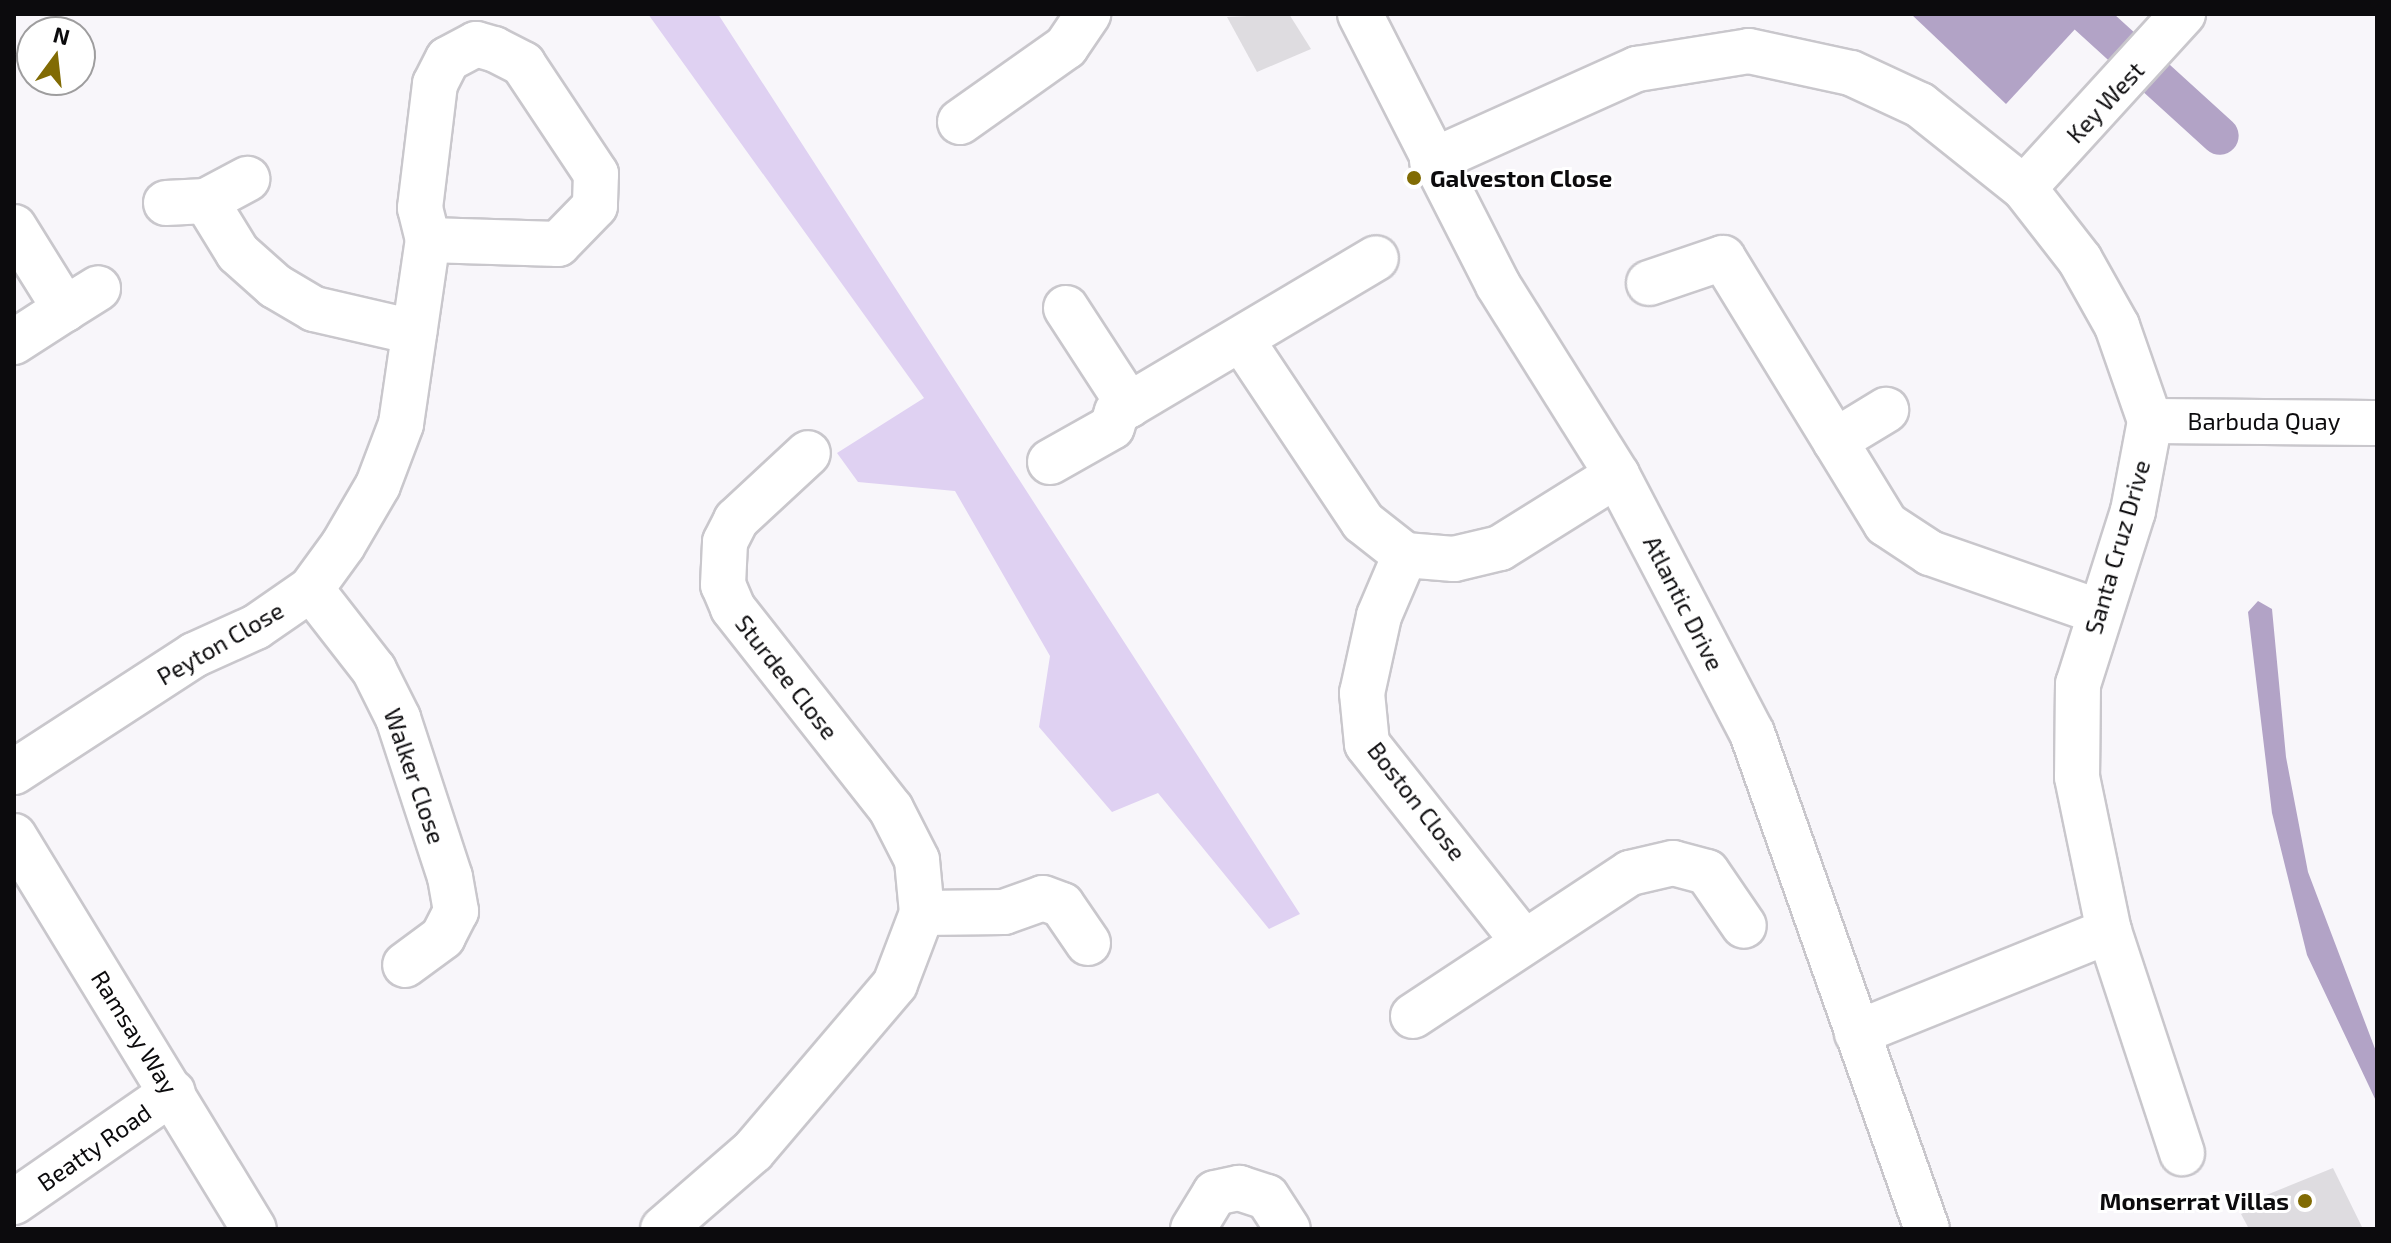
<!DOCTYPE html>
<html>
<head>
<meta charset="utf-8">
<style>
	body { margin:0 }
	#map { position:relative; width:2391px; height:1243px; overflow:hidden; background:#f8f6fa; font-family:"Exo 2",sans-serif }
	div>[style] { position:absolute }
	.green>* { inset:0; background:#dfd1f2 }
	.water>* { inset:0; background:#b2a3c6 }
	.canal>* { height:38px; margin:-19px; padding:0 19px; transform-origin:19px; border-radius:19px; background:#b2a3c6 }
	.building>* { inset:0; background:#dedce0 }
	.roads { filter:drop-shadow(2px 0 #c9c7cc) drop-shadow(-2px 0 #c9c7cc) drop-shadow(0 2px #c9c7cc) drop-shadow(0 -2px #c9c7cc) }
	.minor>* { height:44px; margin:-22px; padding:0 22px; transform-origin:22px; border-radius:22px; background:#fff }
	.dots>* { width:22px; height:22px; translate:-50% -50%; box-sizing:border-box; border:4px solid #fff; border-radius:50% }
	span { translate:-50% -50%; white-space:nowrap; text-align:center; line-height:1.15; -webkit-text-stroke:6px #fff; paint-order:stroke }
	.street-label { font-size:24px; color:#0c0b0d }
	.poi-label { font-size:24px; color:#0c0b0d; font-weight:700 }
	.left { translate:0 -50%; text-align:left }
	.right { translate:-100% -50%; text-align:right }
	.frame { position:absolute; inset:0; border:16px solid #0c0b0d; pointer-events:none }
	.north { position:absolute; left:16px; top:16px; width:80px; height:80px; box-sizing:border-box; background:#fff; border:2px solid #9e9d9e; border-radius:50%; rotate:15deg; font-size:22px; font-weight:700; line-height:32px; text-align:center; color:#0c0b0d }
	.north::after { content:''; display:block; margin:auto; width:28px; height:36px; background:#816b04; clip-path:polygon(50% 0,100% 100%,50% 72%,0 100%) }
</style>
</head>
<body>
<div id="map">
	<div class="green">
		<div style="clip-path:polygon(648px 14px,718px 14px,1300px 914px,1269px 929px,1158px 793px,1112px 812px,1039px 727px,1050px 656px,955px 491px,858px 482px,837px 453px,924px 398px)"></div>
	</div>
	<div class="water">
		<div style="clip-path:polygon(1911px 14px,2089px 14px,2006px 104px)"></div>
		<div style="clip-path:polygon(2258px 601px,2272px 609px,2286px 757px,2308px 872px,2377px 1054px,2377px 1103px,2307px 955px,2272px 813px,2248px 612px)"></div>
	</div>
	<div class="canal">
		<div style="left:2088px;top:16px;width:178px;rotate:42.3deg"></div>
	</div>
	<div class="building">
		<div style="clip-path:polygon(1289px 14px,1311px 49px,1257px 72px,1227px 17px)"></div>
		<div style="clip-path:polygon(2333px 1168px,2363px 1229px,2249px 1229px,2241px 1214px,2263px 1204px,2259px 1198px)"></div>
	</div>
	<div class="roads">
		<div class="minor">
			<div style="left:1360px;top:14px;width:304px;rotate:63deg"></div>
			<div style="left:1498px;top:285px;width:224px;rotate:57.9deg"></div>
			<div style="left:1617px;top:475px;width:291px;rotate:62.4deg"></div>
			<div style="left:1752px;top:733px;width:526px;rotate:70.57deg"></div>
			<div style="left:960px;top:122px;width:130px;rotate:-35.3deg"></div>
			<div style="left:1066px;top:47px;width:40px;rotate:-56deg"></div>
			<div style="left:1432px;top:161px;width:225px;rotate:-24.2deg"></div>
			<div style="left:1637px;top:69px;width:113px;rotate:-9.1deg"></div>
			<div style="left:1749px;top:51px;width:104px;rotate:12.2deg"></div>
			<div style="left:1851px;top:73px;width:76px;rotate:24.9deg"></div>
			<div style="left:1920px;top:105px;width:133px;rotate:38.6deg"></div>
			<div style="left:2024px;top:188px;width:91px;rotate:52.1deg"></div>
			<div style="left:2080px;top:260px;width:76px;rotate:60.7deg"></div>
			<div style="left:2117px;top:326px;width:101px;rotate:70.8deg"></div>
			<div style="left:2150px;top:421px;width:92px;rotate:100.7deg"></div>
			<div style="left:2133px;top:511px;width:182px;rotate:107.6deg"></div>
			<div style="left:2078px;top:684px;width:93px;rotate:90.6deg"></div>
			<div style="left:2077px;top:777px;width:157px;rotate:78.3deg"></div>
			<div style="left:2109px;top:931px;width:272px;rotate:158deg"></div>
			<div style="left:2024px;top:188px;width:236px;rotate:-47.6deg"></div>
			<div style="left:206px;top:201px;width:61px;rotate:58.4deg"></div>
			<div style="left:238px;top:253px;width:50px;rotate:41.7deg"></div>
			<div style="left:275px;top:286px;width:45px;rotate:30.5deg"></div>
			<div style="left:314px;top:309px;width:103px;rotate:13deg"></div>
			<div style="left:166px;top:203px;width:40px;rotate:-2.9deg"></div>
			<div style="left:206px;top:201px;width:47px;rotate:-28.2deg"></div>
			<div style="left:14px;top:227px;width:97px;rotate:58.1deg"></div>
			<div style="left:65px;top:309px;width:61px;rotate:147.1deg"></div>
			<div style="left:1649px;top:283px;width:78px;rotate:-18.7deg"></div>
			<div style="left:1723px;top:258px;width:312px;rotate:58.5deg"></div>
			<div style="left:1886px;top:524px;width:53px;rotate:33.4deg"></div>
			<div style="left:1930px;top:553px;width:179px;rotate:19.2deg"></div>
			<div style="left:1066px;top:308px;width:116px;rotate:57deg"></div>
			<div style="left:65px;top:309px;width:39px;rotate:-32deg"></div>
			<div style="left:1241px;top:339px;width:220px;rotate:56.3deg"></div>
			<div style="left:1363px;top:522px;width:53px;rotate:38.2deg"></div>
			<div style="left:1405px;top:555px;width:49px;rotate:4.7deg"></div>
			<div style="left:1454px;top:559px;width:47px;rotate:-13.4deg"></div>
			<div style="left:1500px;top:548px;width:138px;rotate:-32deg"></div>
			<div style="left:2150px;top:421px;width:227px;rotate:0.5deg"></div>
			<div style="left:1835px;top:441px;width:60px;rotate:-31.3deg"></div>
			<div style="left:1050px;top:462px;width:71px;rotate:-29.4deg"></div>
			<div style="left:1112px;top:427px;width:16px;rotate:-72deg"></div>
			<div style="left:1117px;top:412px;width:301px;rotate:-30.7deg"></div>
			<div style="left:1405px;top:555px;width:66px;rotate:113.1deg"></div>
			<div style="left:1379px;top:616px;width:79px;rotate:102.4deg"></div>
			<div style="left:1362px;top:693px;width:51px;rotate:84.4deg"></div>
			<div style="left:1367px;top:744px;width:251px;rotate:51.6deg"></div>
			<div style="left:311px;top:589px;width:103px;rotate:52.1deg"></div>
			<div style="left:374px;top:670px;width:54px;rotate:63.4deg"></div>
			<div style="left:398px;top:718px;width:167px;rotate:71.9deg"></div>
			<div style="left:450px;top:877px;width:35px;rotate:80deg"></div>
			<div style="left:456px;top:911px;width:29px;rotate:117deg"></div>
			<div style="left:443px;top:937px;width:47px;rotate:143.6deg"></div>
			<div style="left:14px;top:772px;width:215px;rotate:-33deg"></div>
			<div style="left:194px;top:655px;width:68px;rotate:-24.3deg"></div>
			<div style="left:256px;top:627px;width:67px;rotate:-34.6deg"></div>
			<div style="left:311px;top:589px;width:54px;rotate:-54deg"></div>
			<div style="left:343px;top:545px;width:69px;rotate:-59.7deg"></div>
			<div style="left:378px;top:485px;width:65px;rotate:-69.3deg"></div>
			<div style="left:401px;top:424px;width:186px;rotate:-81.7deg"></div>
			<div style="left:428px;top:240px;width:33px;rotate:-104deg"></div>
			<div style="left:420px;top:208px;width:125px;rotate:-83.1deg"></div>
			<div style="left:435px;top:84px;width:28px;rotate:-63deg"></div>
			<div style="left:448px;top:59px;width:32px;rotate:-28deg"></div>
			<div style="left:476px;top:44px;width:19px;rotate:16deg"></div>
			<div style="left:494px;top:49px;width:33px;rotate:27deg"></div>
			<div style="left:523px;top:64px;width:132px;rotate:56.4deg"></div>
			<div style="left:596px;top:174px;width:32px;rotate:92deg"></div>
			<div style="left:595px;top:206px;width:53px;rotate:134.2deg"></div>
			<div style="left:558px;top:244px;width:130px;rotate:-178.2deg"></div>
			<div style="left:14px;top:836px;width:460px;rotate:58.6deg"></div>
			<div style="left:922px;top:913px;width:82px;rotate:-0.7deg"></div>
			<div style="left:1004px;top:912px;width:41px;rotate:-19.7deg"></div>
			<div style="left:1043px;top:898px;width:20px;rotate:20deg"></div>
			<div style="left:1062px;top:905px;width:46px;rotate:55.6deg"></div>
			<div style="left:2109px;top:931px;width:234px;rotate:71.8deg"></div>
			<div style="left:1413px;top:1016px;width:260px;rotate:-33.4deg"></div>
			<div style="left:1630px;top:873px;width:44px;rotate:-13.1deg"></div>
			<div style="left:1673px;top:863px;width:35px;rotate:15deg"></div>
			<div style="left:1707px;top:872px;width:65px;rotate:55.6deg"></div>
			<div style="left:14px;top:1202px;width:193px;rotate:-34.7deg"></div>
			<div style="left:663px;top:1229px;width:119px;rotate:-40.9deg"></div>
			<div style="left:753px;top:1151px;width:219px;rotate:-49.6deg"></div>
			<div style="left:895px;top:984px;width:76px;rotate:-69.2deg"></div>
			<div style="left:922px;top:913px;width:53px;rotate:-95.4deg"></div>
			<div style="left:917px;top:860px;width:57px;rotate:-117deg"></div>
			<div style="left:891px;top:809px;width:256px;rotate:-128.2deg"></div>
			<div style="left:733px;top:608px;width:25px;rotate:-113deg"></div>
			<div style="left:723px;top:585px;width:43px;rotate:-87.3deg"></div>
			<div style="left:725px;top:542px;width:25px;rotate:-63deg"></div>
			<div style="left:736px;top:520px;width:98px;rotate:-42.9deg"></div>
			<div style="left:1193px;top:1229px;width:42px;rotate:-58.6deg"></div>
			<div style="left:1215px;top:1193px;width:25px;rotate:-12deg"></div>
			<div style="left:1239px;top:1188px;width:29px;rotate:18deg"></div>
			<div style="left:1267px;top:1197px;width:38px;rotate:57deg"></div>
		</div>
	</div>
	<div class="dots">
		<div style="left:1414px;top:178px;background:#816b04"></div>
		<div style="left:2305px;top:1201px;background:#816b04"></div>
	</div>
	<div class="street-label">
		<span style="left:2105px;top:102px;rotate:-47deg">Key West</span>
		<span style="left:2264px;top:421px">Barbuda Quay</span>
		<span style="left:2117px;top:547px;rotate:-74deg">Santa Cruz Drive</span>
		<span style="left:1684px;top:603px;rotate:63deg">Atlantic Drive</span>
		<span style="left:220px;top:643px;rotate:-30deg">Peyton Close</span>
		<span style="left:787px;top:677px;rotate:52deg">Sturdee Close</span>
		<span style="left:415px;top:776px;rotate:71deg">Walker Close</span>
		<span style="left:1417px;top:801px;rotate:52deg">Boston Close</span>
		<span style="left:135px;top:1032px;rotate:58deg">Ramsay Way</span>
		<span style="left:94px;top:1147px;rotate:-35deg">Beatty Road</span>
	</div>
	<div class="poi-label">
		<span class="left" style="left:1430px;top:178px">Galveston Close</span>
		<span class="right" style="left:2289px;top:1201px">Monserrat Villas</span>
	</div>
	<div class="frame"></div>
	<div class="north">N</div>
</div>
</body>
</html>
